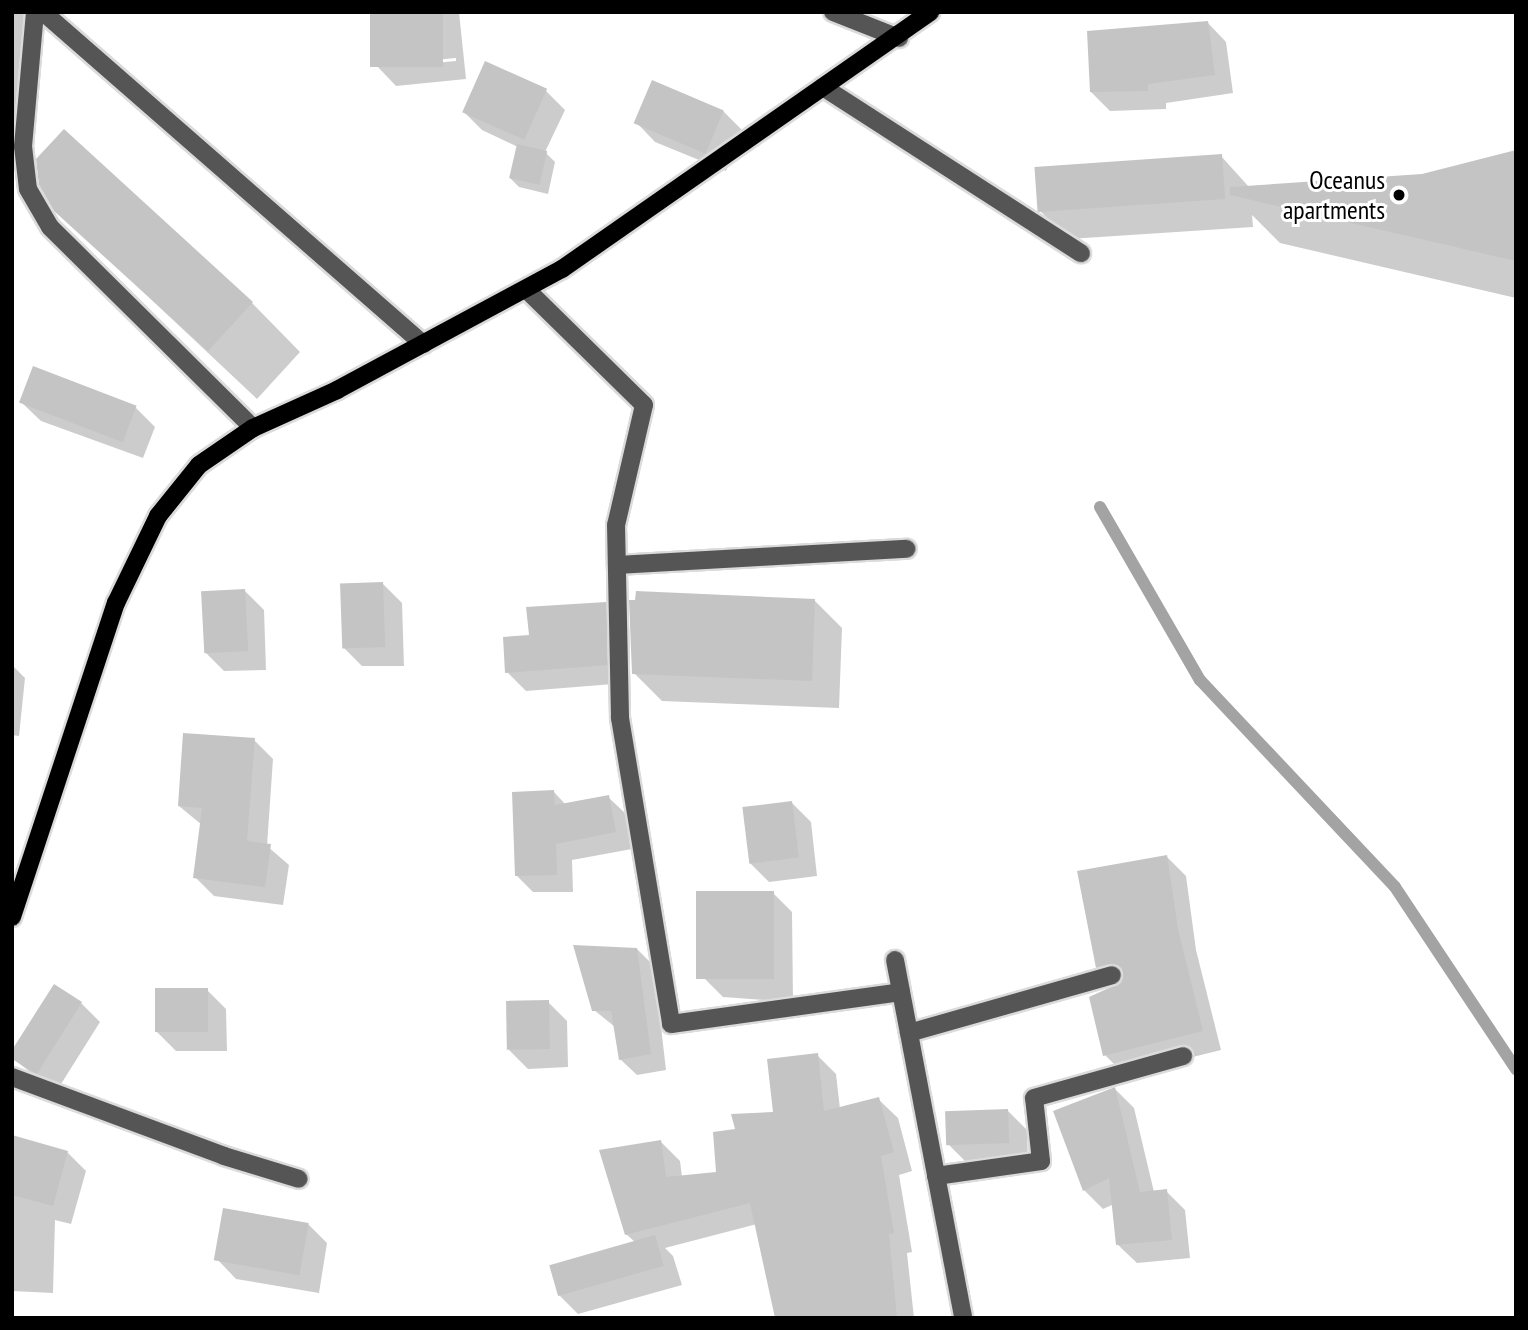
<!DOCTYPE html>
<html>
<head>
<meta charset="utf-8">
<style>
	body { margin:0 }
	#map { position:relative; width:1528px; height:1330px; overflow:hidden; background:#fff; font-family:"PT Sans Narrow",sans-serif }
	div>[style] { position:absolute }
	.shadow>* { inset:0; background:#0003 }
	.stream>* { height:12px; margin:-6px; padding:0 6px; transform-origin:6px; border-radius:6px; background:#a3a3a3 }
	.building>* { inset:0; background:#c4c4c4; transform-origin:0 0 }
	.roads { filter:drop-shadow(2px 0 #dbdbdb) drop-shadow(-2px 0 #dbdbdb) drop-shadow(0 2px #dbdbdb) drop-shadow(0 -2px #dbdbdb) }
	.minor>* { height:18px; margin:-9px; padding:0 9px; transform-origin:9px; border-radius:9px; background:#555 }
	.major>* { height:18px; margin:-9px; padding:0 9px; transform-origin:9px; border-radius:9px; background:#000 }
	.dots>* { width:19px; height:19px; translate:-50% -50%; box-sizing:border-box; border:4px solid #fff; border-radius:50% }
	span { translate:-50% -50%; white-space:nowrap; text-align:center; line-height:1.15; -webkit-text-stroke:6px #fff; paint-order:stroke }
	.poi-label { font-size:26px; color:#000 }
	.right { translate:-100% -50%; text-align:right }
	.frame { position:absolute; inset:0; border:14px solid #000; pointer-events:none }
</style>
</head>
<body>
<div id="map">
	<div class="shadow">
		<div style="clip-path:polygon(12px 12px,42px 12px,26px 155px,12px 153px)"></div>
		<div style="clip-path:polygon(evenodd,371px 12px,459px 12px,466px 79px,396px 86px,377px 66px,371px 12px,456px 58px,456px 61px,391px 67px,391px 64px,456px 58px)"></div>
		<div style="clip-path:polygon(1207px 22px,1226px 42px,1233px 93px,1166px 103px,1166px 109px,1110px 111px,1091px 92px)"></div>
		<div style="clip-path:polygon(546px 91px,565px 110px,545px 152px,555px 162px,548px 194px,519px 187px,510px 178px,518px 147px,482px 130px,463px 111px)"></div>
		<div style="clip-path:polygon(723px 111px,742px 130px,726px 171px,655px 142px,636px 122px)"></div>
		<div style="clip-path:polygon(1516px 152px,1516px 298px,1280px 243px,1252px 215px,1253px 227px,1069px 239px,1040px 211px,1221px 156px,1249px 187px,1422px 176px)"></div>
		<div style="clip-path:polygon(56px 210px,252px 303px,300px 352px,257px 399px)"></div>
		<div style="clip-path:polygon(21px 402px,136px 408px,155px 427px,143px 458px,41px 421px)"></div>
		<div style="clip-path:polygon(383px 584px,402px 603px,404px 666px,362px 666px,343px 647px)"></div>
		<div style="clip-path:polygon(245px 591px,264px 610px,266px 670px,224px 671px,205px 652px)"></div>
		<div style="clip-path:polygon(814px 600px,842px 628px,839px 708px,662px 701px,634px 673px)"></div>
		<div style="clip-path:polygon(606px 603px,625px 622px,626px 683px,526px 691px,507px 672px,530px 637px)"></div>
		<div style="clip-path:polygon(12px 665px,25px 678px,19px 736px,12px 735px)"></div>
		<div style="clip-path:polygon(254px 740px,273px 759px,267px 846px,289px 865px,283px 905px,214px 896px,195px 877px,202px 825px,179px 806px)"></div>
		<div style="clip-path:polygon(554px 792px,566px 805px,608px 797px,625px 813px,632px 849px,572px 860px,573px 892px,533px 892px,517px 876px)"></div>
		<div style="clip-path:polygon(792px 803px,811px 822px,817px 876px,769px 882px,750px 863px)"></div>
		<div style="clip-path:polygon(1167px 857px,1186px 876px,1196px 950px,1221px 1050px,1124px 1074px,1105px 1055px,1117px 986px,1097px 967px)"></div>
		<div style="clip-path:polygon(773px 893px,792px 912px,793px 1002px,723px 997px,704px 978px)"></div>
		<div style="clip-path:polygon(637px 949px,654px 966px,666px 1070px,637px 1075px,620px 1059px,615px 1027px,594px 1010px)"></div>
		<div style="clip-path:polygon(207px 990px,226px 1009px,227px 1051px,176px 1051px,157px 1032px)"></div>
		<div style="clip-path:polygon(548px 1002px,567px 1021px,568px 1067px,528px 1069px,509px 1050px)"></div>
		<div style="clip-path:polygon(81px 1003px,100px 1022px,56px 1092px,12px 1058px)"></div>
		<div style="clip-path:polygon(817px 1055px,836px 1074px,840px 1109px,878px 1099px,898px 1118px,912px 1171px,899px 1175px,912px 1252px,907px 1253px,914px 1318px,776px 1318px,757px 1224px,665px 1248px,673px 1256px,682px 1285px,578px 1314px,559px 1295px,635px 1242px,626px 1234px,661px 1142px,680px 1161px,682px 1177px,718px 1173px,737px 1130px,775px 1114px)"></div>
		<div style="clip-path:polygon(1115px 1089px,1134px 1108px,1154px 1192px,1166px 1191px,1185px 1210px,1190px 1258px,1137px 1263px,1117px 1244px,1114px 1204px,1103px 1209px,1084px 1190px)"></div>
		<div style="clip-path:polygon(1008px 1111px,1027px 1130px,1028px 1161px,967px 1163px,948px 1144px)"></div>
		<div style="clip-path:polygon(12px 1139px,67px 1152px,86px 1171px,71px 1224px,55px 1220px,53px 1293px,12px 1291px)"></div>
		<div style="clip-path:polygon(308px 1224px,327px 1243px,319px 1293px,236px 1279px,217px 1259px)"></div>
	</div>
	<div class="stream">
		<div style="left:1100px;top:507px;width:200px;rotate:60deg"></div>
		<div style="left:1200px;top:680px;width:284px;rotate:46.7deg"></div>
		<div style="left:1395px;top:887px;width:219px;rotate:56.4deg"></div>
	</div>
	<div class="building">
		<div style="left:370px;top:12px;width:73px;height:55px"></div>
		<div style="clip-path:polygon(1208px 21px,1215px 75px,1148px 84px,1148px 91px,1090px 92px,1087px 31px)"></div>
		<div style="left:485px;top:61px;width:68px;height:56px;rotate:24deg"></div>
		<div style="left:652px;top:80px;width:78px;height:47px;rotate:23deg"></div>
		<div style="clip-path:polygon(64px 129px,253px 302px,208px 351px,54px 211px,39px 185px,36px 159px)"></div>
		<div style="left:517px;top:144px;width:31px;height:35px;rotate:13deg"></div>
		<div style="clip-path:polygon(1516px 150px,1516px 261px,1230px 195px,1230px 187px,1422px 174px)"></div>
		<div style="left:1222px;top:154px;width:45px;height:188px;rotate:86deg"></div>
		<div style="left:33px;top:366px;width:111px;height:39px;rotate:21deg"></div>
		<div style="left:383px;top:582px;width:65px;height:43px;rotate:88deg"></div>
		<div style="left:245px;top:589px;width:62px;height:44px;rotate:87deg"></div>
		<div style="clip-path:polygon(636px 591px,815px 599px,812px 681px,632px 674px,629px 600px,635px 600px)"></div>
		<div style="clip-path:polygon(606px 602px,608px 665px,505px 673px,503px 637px,529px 635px,526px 607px)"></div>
		<div style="clip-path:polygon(183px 733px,255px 738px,247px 841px,271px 844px,265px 887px,193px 878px,202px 808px,178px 806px)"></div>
		<div style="clip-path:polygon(554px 790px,555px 805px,609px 795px,616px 832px,556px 844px,557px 875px,515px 876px,512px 792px)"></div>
		<div style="left:792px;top:801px;width:57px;height:50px;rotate:83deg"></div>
		<div style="clip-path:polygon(1167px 855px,1178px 929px,1203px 1031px,1103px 1056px,1089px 997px,1120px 983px,1123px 973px,1114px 964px,1096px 968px,1077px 871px)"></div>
		<div style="left:696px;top:891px;width:78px;height:88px"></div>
		<div style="clip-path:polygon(573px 945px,637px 948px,651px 1054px,619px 1060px,611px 1011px,592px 1011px)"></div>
		<div style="clip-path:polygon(54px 984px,82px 1002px,37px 1074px,12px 1059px,12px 1050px)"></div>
		<div style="left:208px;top:988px;width:44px;height:53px;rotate:90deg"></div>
		<div style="left:549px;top:1000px;width:49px;height:43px;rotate:89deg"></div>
		<div style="clip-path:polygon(818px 1053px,824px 1111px,879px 1097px,894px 1152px,881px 1156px,894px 1233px,889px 1234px,897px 1318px,775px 1318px,750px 1203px,625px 1235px,599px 1150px,661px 1140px,666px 1177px,716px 1172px,713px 1132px,735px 1129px,731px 1114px,773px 1112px,767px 1059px)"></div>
		<div style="clip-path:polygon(1115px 1087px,1140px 1192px,1167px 1189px,1172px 1240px,1116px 1245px,1109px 1178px,1083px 1191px,1053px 1111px)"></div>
		<div style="left:1008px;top:1109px;width:34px;height:63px;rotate:88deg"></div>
		<div style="clip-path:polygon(12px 1135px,68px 1151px,53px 1206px,12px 1195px)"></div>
		<div style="left:223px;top:1208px;width:87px;height:53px;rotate:10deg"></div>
		<div style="left:655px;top:1235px;width:32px;height:110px;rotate:74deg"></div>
	</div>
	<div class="roads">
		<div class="minor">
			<div style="left:35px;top:12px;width:135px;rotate:95.1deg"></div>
			<div style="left:23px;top:146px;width:43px;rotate:83.4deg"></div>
			<div style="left:28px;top:189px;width:44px;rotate:59.9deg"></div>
			<div style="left:50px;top:227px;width:286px;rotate:44.7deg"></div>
			<div style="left:43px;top:12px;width:505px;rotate:41.14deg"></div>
			<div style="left:833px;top:12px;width:71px;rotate:21.5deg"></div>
			<div style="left:823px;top:87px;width:307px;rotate:32.8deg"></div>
			<div style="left:527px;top:290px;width:164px;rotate:44.5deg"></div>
			<div style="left:644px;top:405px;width:123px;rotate:103.1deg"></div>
			<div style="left:616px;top:525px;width:193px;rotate:88.8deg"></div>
			<div style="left:620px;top:718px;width:310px;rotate:80.5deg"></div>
			<div style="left:671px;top:1024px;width:232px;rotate:-7.9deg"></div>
			<div style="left:617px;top:565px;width:290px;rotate:-3.2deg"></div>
			<div style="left:895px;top:960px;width:364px;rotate:79.2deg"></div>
			<div style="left:909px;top:1033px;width:211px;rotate:-15.9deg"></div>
			<div style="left:12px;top:1077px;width:226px;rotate:20.4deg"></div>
			<div style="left:224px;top:1156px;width:78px;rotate:17deg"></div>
			<div style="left:936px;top:1176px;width:106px;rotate:-8.1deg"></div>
			<div style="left:1041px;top:1161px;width:63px;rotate:-96.3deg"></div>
			<div style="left:1034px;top:1098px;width:155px;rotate:-15.7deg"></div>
		</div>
		<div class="major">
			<div style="left:12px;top:917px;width:331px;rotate:-71.7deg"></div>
			<div style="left:116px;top:603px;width:97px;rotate:-64.2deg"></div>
			<div style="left:158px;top:516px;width:65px;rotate:-51.2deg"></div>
			<div style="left:199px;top:465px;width:65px;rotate:-34.4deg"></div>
			<div style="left:253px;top:428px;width:92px;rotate:-24.3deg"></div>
			<div style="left:337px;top:390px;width:255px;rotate:-28.3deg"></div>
			<div style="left:562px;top:269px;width:449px;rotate:-34.9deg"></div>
		</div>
	</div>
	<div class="dots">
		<div style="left:1399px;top:195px;background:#000"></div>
	</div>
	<div class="poi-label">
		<span class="right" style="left:1385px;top:195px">Oceanus<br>apartments</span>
	</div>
	<div class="frame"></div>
</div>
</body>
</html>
